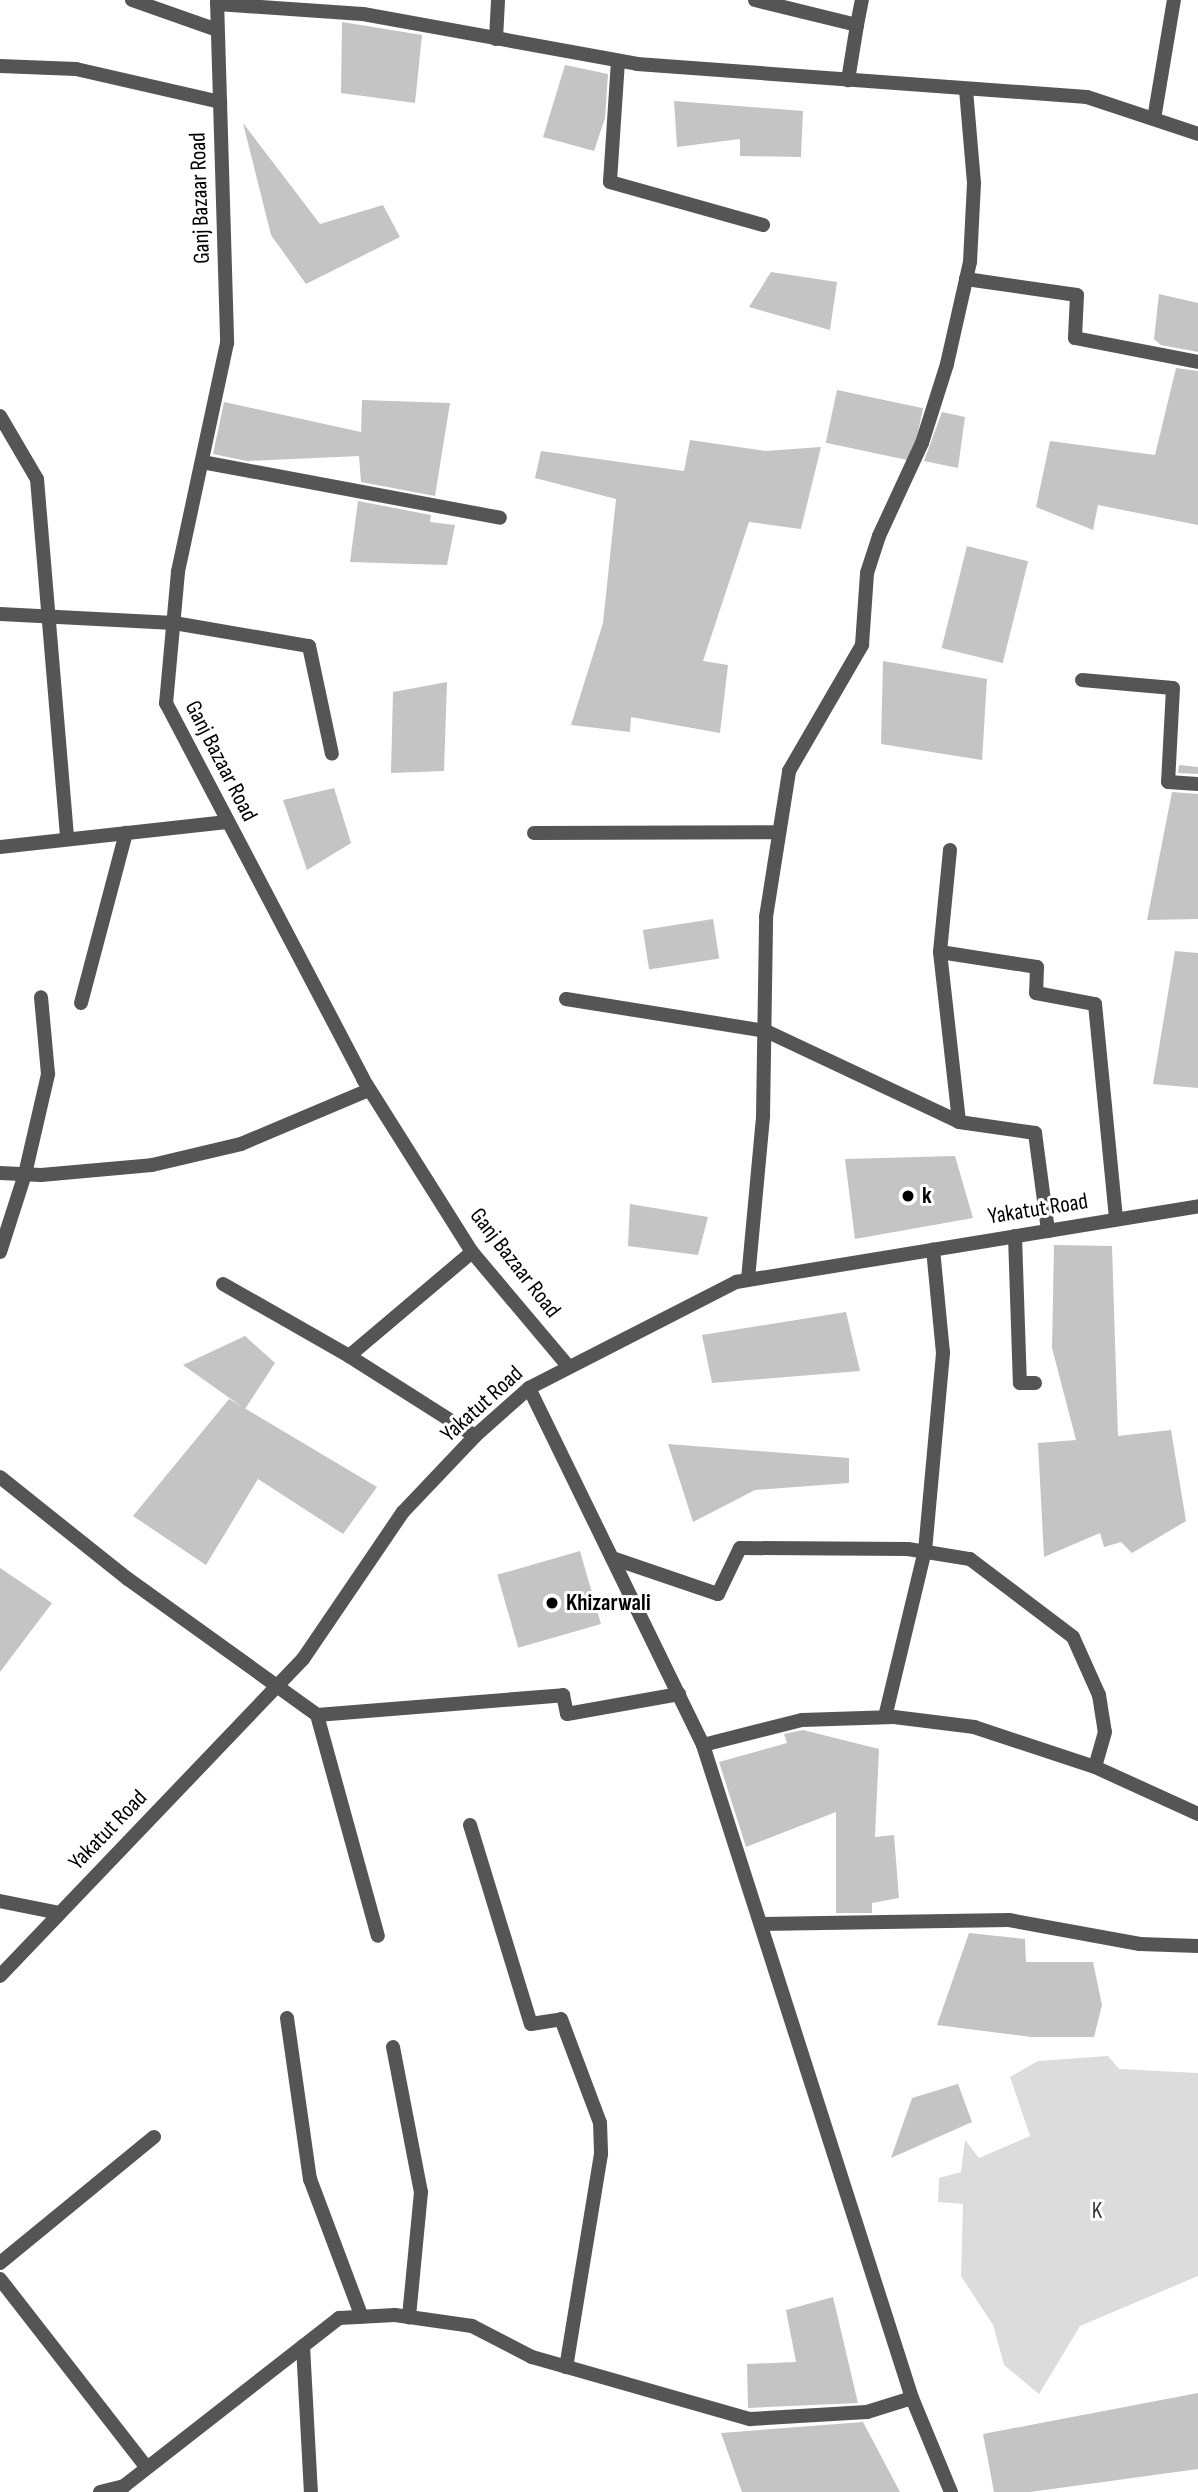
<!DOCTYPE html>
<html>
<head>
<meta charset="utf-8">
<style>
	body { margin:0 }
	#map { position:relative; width:1198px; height:2492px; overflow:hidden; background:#fff; font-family:"Sofia Sans Condensed",sans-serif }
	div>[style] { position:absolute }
	.green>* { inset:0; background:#dcdcdc }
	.building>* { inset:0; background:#c4c4c4; transform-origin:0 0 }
	.service>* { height:14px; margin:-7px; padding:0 7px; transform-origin:7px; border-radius:7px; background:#555 }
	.minor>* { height:14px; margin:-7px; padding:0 7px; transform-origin:7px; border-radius:7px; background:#555 }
	.tertiary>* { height:14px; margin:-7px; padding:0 7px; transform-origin:7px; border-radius:7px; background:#555 }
	.dots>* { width:19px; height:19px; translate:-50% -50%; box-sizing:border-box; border:4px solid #fff; border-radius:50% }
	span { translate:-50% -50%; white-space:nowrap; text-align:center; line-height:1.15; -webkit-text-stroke:6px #fff; paint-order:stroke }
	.street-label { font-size:23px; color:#000 }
	.poi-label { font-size:23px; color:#000; font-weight:700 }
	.left { translate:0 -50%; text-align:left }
	.park-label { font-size:23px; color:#333 }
</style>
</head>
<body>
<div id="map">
	<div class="green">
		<div style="clip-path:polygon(1108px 2056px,1119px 2069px,1198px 2073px,1198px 2276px,1080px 2326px,1039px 2394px,1004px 2365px,993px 2325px,961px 2276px,963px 2204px,938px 2202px,939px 2178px,961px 2172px,965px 2140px,979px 2158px,1030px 2136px,1010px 2077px,1038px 2061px)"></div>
	</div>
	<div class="building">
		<div style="clip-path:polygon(342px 22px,422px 35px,415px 103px,341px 93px)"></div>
		<div style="clip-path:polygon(565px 65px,608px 74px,605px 118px,594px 151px,543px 137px)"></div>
		<div style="clip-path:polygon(674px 101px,803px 111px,801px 157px,740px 156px,740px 139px,677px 147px)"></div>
		<div style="clip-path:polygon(243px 123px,320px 224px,383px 205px,400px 237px,306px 284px,271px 235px)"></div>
		<div style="clip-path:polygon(771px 272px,837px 282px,830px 330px,749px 307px)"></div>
		<div style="clip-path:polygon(1159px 294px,1198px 303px,1198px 352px,1161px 345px,1154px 339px)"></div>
		<div style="clip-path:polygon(1176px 368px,1198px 371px,1198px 525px,1098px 505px,1093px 530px,1036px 507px,1050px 441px,1155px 455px)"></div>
		<div style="left:837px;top:390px;width:88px;height:54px;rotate:12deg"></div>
		<div style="clip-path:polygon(362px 400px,450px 403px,435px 496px,361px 482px,359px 456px,247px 461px,213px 454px,224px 402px,361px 432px)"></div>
		<div style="clip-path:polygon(942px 412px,965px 417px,958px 468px,924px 461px)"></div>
		<div style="clip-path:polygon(690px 440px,765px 451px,821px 447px,801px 529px,749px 522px,703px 661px,728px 665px,720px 733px,631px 717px,630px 732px,571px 725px,603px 623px,616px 499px,535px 478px,541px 451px,684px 471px)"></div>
		<div style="clip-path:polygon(358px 501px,431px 515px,430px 522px,455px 525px,447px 565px,350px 562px)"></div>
		<div style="left:967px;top:546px;width:63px;height:105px;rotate:14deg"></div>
		<div style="clip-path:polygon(883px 661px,987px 679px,982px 760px,881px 744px)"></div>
		<div style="clip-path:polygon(447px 682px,444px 771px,391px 773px,393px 692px)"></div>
		<div style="clip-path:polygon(1179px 765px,1198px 767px,1198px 774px,1178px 773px)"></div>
		<div style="clip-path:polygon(334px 788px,351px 843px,307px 870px,283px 800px)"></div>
		<div style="clip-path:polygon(1172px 792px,1198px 794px,1198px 919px,1147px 920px)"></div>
		<div style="left:713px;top:919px;width:40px;height:71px;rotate:81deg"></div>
		<div style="clip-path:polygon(1175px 951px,1198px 953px,1198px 1088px,1153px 1084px)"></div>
		<div style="clip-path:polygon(955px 1156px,973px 1218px,855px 1239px,845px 1159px)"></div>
		<div style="clip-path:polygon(630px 1204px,708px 1217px,698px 1255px,628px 1246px)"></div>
		<div style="clip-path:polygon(1054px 1245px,1112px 1246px,1118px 1436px,1171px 1430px,1186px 1521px,1132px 1553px,1121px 1542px,1104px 1547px,1100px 1533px,1044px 1557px,1038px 1443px,1076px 1440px,1052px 1348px)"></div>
		<div style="clip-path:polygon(846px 1312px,860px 1371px,712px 1383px,702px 1335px)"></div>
		<div style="clip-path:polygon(245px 1336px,275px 1363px,245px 1409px,183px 1365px)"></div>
		<div style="clip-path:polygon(229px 1399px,377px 1487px,343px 1534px,258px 1479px,206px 1565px,133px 1516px)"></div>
		<div style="clip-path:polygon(668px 1444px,849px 1458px,849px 1483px,755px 1490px,693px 1522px)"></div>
		<div style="left:580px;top:1551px;width:76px;height:86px;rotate:74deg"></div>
		<div style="clip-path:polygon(0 1568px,52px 1603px,0 1672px)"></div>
		<div style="clip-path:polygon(803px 1730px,879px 1749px,875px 1837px,894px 1835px,899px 1898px,872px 1903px,872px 1913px,836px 1913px,836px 1812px,746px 1847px,719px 1762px,787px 1743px,784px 1734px)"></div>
		<div style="clip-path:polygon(969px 1933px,1025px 1939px,1026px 1962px,1093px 1962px,1102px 2005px,1094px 2037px,1031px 2037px,937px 2025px)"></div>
		<div style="clip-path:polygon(958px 2084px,972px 2122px,891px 2158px,912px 2098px)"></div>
		<div style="clip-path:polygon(833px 2297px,858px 2403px,748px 2408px,747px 2364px,796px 2362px,786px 2310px)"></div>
		<div style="clip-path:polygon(1198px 2393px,1198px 2469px,1030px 2492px,994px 2492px,983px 2434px)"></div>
		<div style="clip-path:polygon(863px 2422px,900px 2492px,742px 2492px,721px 2433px)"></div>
	</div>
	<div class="service">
		<div style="left:755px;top:0;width:105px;rotate:13.8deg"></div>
		<div style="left:857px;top:25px;width:56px;rotate:99.3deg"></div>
		<div style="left:217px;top:4px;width:146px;rotate:3.9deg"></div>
		<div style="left:363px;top:14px;width:279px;rotate:10.3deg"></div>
		<div style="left:637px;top:64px;width:451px;rotate:4.2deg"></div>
		<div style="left:1087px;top:97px;width:117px;rotate:18.4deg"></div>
		<div style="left:857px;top:25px;width:25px;rotate:-79deg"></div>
		<div style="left:496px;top:39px;width:39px;rotate:-87deg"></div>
		<div style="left:618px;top:61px;width:121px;rotate:93.8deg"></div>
		<div style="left:610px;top:182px;width:159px;rotate:15.7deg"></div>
		<div style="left:0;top:66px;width:76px;rotate:2.3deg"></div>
		<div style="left:76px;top:69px;width:148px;rotate:12.9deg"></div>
		<div style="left:1154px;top:119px;width:121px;rotate:-80.5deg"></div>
		<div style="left:966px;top:279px;width:112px;rotate:8.2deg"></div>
		<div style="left:1077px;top:295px;width:43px;rotate:92.7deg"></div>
		<div style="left:1075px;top:338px;width:125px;rotate:11deg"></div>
		<div style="left:0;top:416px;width:73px;rotate:59.6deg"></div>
		<div style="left:37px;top:479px;width:359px;rotate:85.2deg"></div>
		<div style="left:202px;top:462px;width:303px;rotate:10.6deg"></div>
		<div style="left:0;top:614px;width:174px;rotate:3deg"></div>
		<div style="left:174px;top:623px;width:137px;rotate:9.7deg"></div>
		<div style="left:309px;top:646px;width:110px;rotate:78deg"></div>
		<div style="left:1082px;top:680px;width:91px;rotate:5deg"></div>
		<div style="left:1173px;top:688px;width:94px;rotate:93deg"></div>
		<div style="left:1168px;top:782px;width:30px;rotate:4deg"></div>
		<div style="left:534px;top:833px;width:245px;rotate:-0.2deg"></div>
		<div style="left:0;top:847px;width:226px;rotate:-6.3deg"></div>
		<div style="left:950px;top:850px;width:102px;rotate:95.6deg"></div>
		<div style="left:940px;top:952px;width:98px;rotate:8.8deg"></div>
		<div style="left:1037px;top:967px;width:26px;rotate:92deg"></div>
		<div style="left:1036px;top:993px;width:60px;rotate:10.6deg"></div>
		<div style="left:1095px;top:1004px;width:216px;rotate:84.4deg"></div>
		<div style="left:940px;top:952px;width:171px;rotate:83.6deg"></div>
		<div style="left:959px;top:1122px;width:77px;rotate:8.2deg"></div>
		<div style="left:1035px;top:1133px;width:99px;rotate:82.4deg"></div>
		<div style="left:566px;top:999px;width:203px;rotate:9.1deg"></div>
		<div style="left:766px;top:1031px;width:213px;rotate:25.2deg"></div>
		<div style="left:81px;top:1003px;width:176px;rotate:-75.2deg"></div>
		<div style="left:0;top:1173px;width:41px;rotate:2.8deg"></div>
		<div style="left:41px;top:1175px;width:111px;rotate:-5.1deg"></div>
		<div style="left:152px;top:1165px;width:91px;rotate:-13.3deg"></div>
		<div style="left:241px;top:1144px;width:139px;rotate:-22.9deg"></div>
		<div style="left:1015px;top:1236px;width:147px;rotate:88.1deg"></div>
		<div style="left:1020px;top:1383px;width:15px"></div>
		<div style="left:0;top:1252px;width:82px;rotate:-72.2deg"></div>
		<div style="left:25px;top:1174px;width:103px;rotate:-77deg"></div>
		<div style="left:48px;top:1074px;width:77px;rotate:-95.2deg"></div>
		<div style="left:748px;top:1279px;width:164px;rotate:-84.7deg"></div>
		<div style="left:763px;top:1116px;width:199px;rotate:-89.1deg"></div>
		<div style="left:766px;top:917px;width:148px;rotate:-81deg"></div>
		<div style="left:789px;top:771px;width:146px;rotate:-59.9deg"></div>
		<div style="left:862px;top:645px;width:72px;rotate:-86deg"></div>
		<div style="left:867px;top:573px;width:39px;rotate:-72deg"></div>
		<div style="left:879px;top:536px;width:102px;rotate:-65.2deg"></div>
		<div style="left:922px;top:443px;width:83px;rotate:-72.4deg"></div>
		<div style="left:947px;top:364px;width:105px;rotate:-77.3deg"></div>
		<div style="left:970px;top:262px;width:79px;rotate:-87.1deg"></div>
		<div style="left:974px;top:183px;width:94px;rotate:-94.9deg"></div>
		<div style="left:223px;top:1284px;width:145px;rotate:29.7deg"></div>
		<div style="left:349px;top:1356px;width:149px;rotate:32.4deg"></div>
		<div style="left:349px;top:1356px;width:161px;rotate:-40.2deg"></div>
		<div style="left:0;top:1477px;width:164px;rotate:38.6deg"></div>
		<div style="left:128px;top:1579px;width:233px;rotate:35.7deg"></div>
		<div style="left:317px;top:1715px;width:247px;rotate:-4.6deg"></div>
		<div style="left:563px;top:1695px;width:19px;rotate:78deg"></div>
		<div style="left:567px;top:1714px;width:114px;rotate:-10.1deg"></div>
		<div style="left:612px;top:1558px;width:112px;rotate:18.8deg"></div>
		<div style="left:718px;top:1594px;width:51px;rotate:-64.4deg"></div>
		<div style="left:740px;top:1548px;width:168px;rotate:0.3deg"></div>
		<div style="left:908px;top:1549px;width:63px;rotate:9.2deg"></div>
		<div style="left:970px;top:1559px;width:129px;rotate:37.1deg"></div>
		<div style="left:1073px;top:1637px;width:64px;rotate:65.9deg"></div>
		<div style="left:1099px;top:1695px;width:37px;rotate:81deg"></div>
		<div style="left:1105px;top:1732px;width:36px;rotate:106deg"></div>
		<div style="left:317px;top:1715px;width:229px;rotate:74.6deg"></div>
		<div style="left:885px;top:1717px;width:171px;rotate:-76.5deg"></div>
		<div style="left:925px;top:1551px;width:199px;rotate:-84.8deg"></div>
		<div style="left:943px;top:1353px;width:104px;rotate:-95.5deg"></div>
		<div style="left:470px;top:1825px;width:208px;rotate:73deg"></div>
		<div style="left:531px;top:2024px;width:30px;rotate:-9deg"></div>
		<div style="left:561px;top:2019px;width:111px;rotate:69.4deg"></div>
		<div style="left:600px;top:2123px;width:31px;rotate:88deg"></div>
		<div style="left:601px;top:2154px;width:216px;rotate:99.3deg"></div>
		<div style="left:0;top:1901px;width:60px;rotate:11.5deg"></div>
		<div style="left:761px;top:1924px;width:248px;rotate:-0.9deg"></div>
		<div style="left:1009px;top:1920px;width:133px;rotate:10.4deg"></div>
		<div style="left:1140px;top:1944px;width:58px;rotate:2deg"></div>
		<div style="left:287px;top:2018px;width:163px;rotate:81.9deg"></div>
		<div style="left:310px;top:2179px;width:147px;rotate:69.4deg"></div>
		<div style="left:393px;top:2047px;width:148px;rotate:79.1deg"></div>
		<div style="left:421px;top:2192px;width:126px;rotate:95.5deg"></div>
		<div style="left:0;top:2263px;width:199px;rotate:-39.3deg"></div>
		<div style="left:0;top:2279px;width:239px;rotate:52.1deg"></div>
		<div style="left:303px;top:2346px;width:146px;rotate:86.9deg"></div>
		<div style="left:100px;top:2492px;width:25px;rotate:-14deg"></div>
		<div style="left:124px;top:2486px;width:273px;rotate:-38deg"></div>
		<div style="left:339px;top:2318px;width:56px;rotate:-3.1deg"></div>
		<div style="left:395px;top:2315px;width:78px;rotate:8.1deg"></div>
		<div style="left:472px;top:2326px;width:68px;rotate:27.3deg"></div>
		<div style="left:532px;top:2357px;width:227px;rotate:15.9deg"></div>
		<div style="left:750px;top:2419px;width:117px;rotate:-3.4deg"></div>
		<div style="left:867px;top:2412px;width:47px;rotate:-17.3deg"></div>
	</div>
	<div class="minor">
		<div style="left:132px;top:0;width:90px;rotate:19.4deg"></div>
		<div style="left:529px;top:1388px;width:397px;rotate:64deg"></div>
		<div style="left:703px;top:1745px;width:686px;rotate:72.25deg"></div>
		<div style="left:912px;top:2398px;width:102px;rotate:67.5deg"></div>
		<div style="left:703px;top:1745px;width:102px;rotate:-14.2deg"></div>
		<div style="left:802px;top:1720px;width:92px;rotate:-1.9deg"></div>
		<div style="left:894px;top:1717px;width:81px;rotate:7.1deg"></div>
		<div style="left:974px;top:1727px;width:127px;rotate:18.3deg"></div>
		<div style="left:1095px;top:1767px;width:113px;rotate:24.5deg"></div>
	</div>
	<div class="tertiary">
		<div style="left:217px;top:0;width:343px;rotate:88.3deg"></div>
		<div style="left:227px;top:343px;width:234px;rotate:102.1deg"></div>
		<div style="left:178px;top:572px;width:132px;rotate:95.2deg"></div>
		<div style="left:166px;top:703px;width:424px;rotate:62.3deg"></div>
		<div style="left:363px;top:1079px;width:204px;rotate:57.8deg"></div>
		<div style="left:472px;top:1252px;width:149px;rotate:49.9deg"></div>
		<div style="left:0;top:1976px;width:439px;rotate:-46.3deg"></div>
		<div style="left:303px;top:1659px;width:178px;rotate:-55.8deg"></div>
		<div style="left:403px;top:1512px;width:105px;rotate:-46.5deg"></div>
		<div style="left:475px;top:1436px;width:72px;rotate:-41.6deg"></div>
		<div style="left:529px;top:1388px;width:233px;rotate:-27.1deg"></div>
		<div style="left:736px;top:1282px;width:468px;rotate:-9.3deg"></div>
	</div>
	<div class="dots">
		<div style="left:908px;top:1196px;background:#000"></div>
		<div style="left:552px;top:1603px;background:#000"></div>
	</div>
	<div class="street-label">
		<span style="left:200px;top:198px;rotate:-92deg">Ganj Bazaar Road</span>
		<span style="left:221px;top:761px;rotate:63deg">Ganj Bazaar Road</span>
		<span style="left:1038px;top:1209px;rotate:-9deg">Yakatut Road</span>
		<span style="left:515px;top:1263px;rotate:52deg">Ganj Bazaar Road</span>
		<span style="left:482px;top:1404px;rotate:-42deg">Yakatut Road</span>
		<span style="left:108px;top:1830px;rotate:-46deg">Yakatut Road</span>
	</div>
	<div class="poi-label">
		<span class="left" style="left:922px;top:1196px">k</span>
		<span class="left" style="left:566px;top:1603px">Khizarwali</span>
	</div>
	<div class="park-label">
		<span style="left:1097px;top:2211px">K</span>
	</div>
</div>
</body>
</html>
